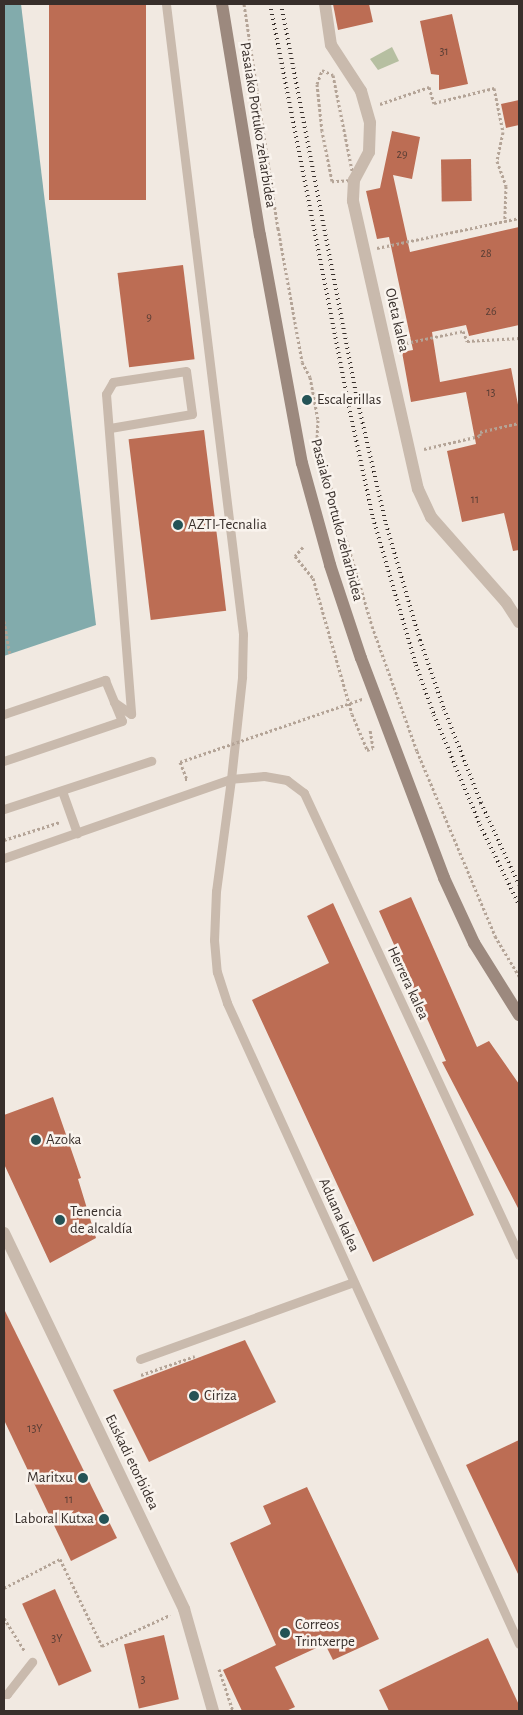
<!DOCTYPE html>
<html>
<head>
<meta charset="utf-8">
<style>
	body { margin:0 }
	#map { position:relative; width:523px; height:1715px; overflow:hidden; background:#f1e9e1; font-family:"Alegreya Sans",sans-serif }
	div>[style] { position:absolute }
	.green>* { inset:0; background:#b6bfa1 }
	.water>* { inset:0; background:#82abac }
	.building>* { inset:0; background:#bc6d54; transform-origin:0 0 }
	.path>* { height:3px; margin-top:-1.5px; transform-origin:0; background:repeating-linear-gradient(90deg,#b4a497 0 2.5px,transparent 0 5px) }
	.service>* { height:9px; margin:-4.5px; padding:0 4.5px; transform-origin:4.5px; border-radius:4.5px; background:#c9baad }
	.minor>* { height:12px; margin:-6px; padding:0 6px; transform-origin:6px; border-radius:6px; background:#c9baad }
	.secondary>* { height:12px; margin:-6px; padding:0 6px; transform-origin:6px; border-radius:6px; background:#9c897e }
	.rail>* { height:4px; margin-top:-2px; transform-origin:0; background:repeating-linear-gradient(90deg,#382f2b 0 1px,transparent 0 5px) }
	.path-bridge>* { height:3px; margin-top:-1.5px; transform-origin:0; background:repeating-linear-gradient(90deg,#b4a497 0 2.5px,transparent 0 5px) }
	.dots>* { width:14px; height:14px; translate:-50% -50%; box-sizing:border-box; border:2px solid #f9f3ed; border-radius:50% }
	span { translate:-50% -50%; white-space:nowrap; text-align:center; line-height:1.15; -webkit-text-stroke:5px #f9f3ed; paint-order:stroke }
	.number-label { font-size:12px; color:#593e35 }
	.number-label span { -webkit-text-stroke-width:0 }
	.street-label { font-size:15px; color:#382f2b }
	.poi-label { font-size:15px; color:#382f2b }
	.left { translate:0 -50%; text-align:left }
	.right { translate:-100% -50%; text-align:right }
	.frame { position:absolute; inset:0; border:5px solid #382f2b; pointer-events:none }
</style>
</head>
<body>
<div id="map">
	<div class="green">
		<div style="clip-path:polygon(392px 47px,399px 61px,378px 70px,370px 59px)"></div>
	</div>
	<div class="water">
		<div style="clip-path:polygon(4px 4px,21px 4px,96px 625px,4px 656px)"></div>
	</div>
	<div class="building">
		<div style="left:49px;top:4px;width:97px;height:196px"></div>
		<div style="clip-path:polygon(333px 4px,369px 4px,373px 22px,338px 30px)"></div>
		<div style="clip-path:polygon(452px 14px,468px 84px,439px 90px,439px 75px,431px 74px,420px 21px)"></div>
		<div style="clip-path:polygon(519px 100px,519px 125px,506px 128px,501px 104px)"></div>
		<div style="clip-path:polygon(392px 131px,420px 137px,412px 179px,393px 175px,410px 252px,519px 227px,519px 325px,469px 336px,466px 325px,432px 332px,440px 382px,511px 368px,519px 410px,519px 550px,513px 551px,504px 513px,462px 522px,447px 451px,476px 444px,466px 392px,411px 402px,402px 352px,413px 350px,389px 237px,377px 239px,366px 191px,380px 188px)"></div>
		<div style="left:471px;top:159px;width:42px;height:30px;rotate:89deg"></div>
		<div style="left:183px;top:265px;width:95px;height:66px;rotate:83deg"></div>
		<div style="left:204px;top:430px;width:182px;height:76px;rotate:83deg"></div>
		<div style="clip-path:polygon(411px 897px,477px 1047px,489px 1041px,519px 1084px,519px 1210px,442px 1062px,446px 1061px,379px 911px)"></div>
		<div style="clip-path:polygon(333px 903px,474px 1215px,373px 1262px,252px 1000px,329px 963px,307px 916px)"></div>
		<div style="clip-path:polygon(53px 1097px,81px 1178px,78px 1179px,96px 1238px,50px 1263px,4px 1164px,4px 1115px)"></div>
		<div style="clip-path:polygon(4px 1309px,117px 1538px,71px 1561px,4px 1420px)"></div>
		<div style="clip-path:polygon(245px 1340px,276px 1402px,149px 1462px,113px 1390px)"></div>
		<div style="clip-path:polygon(519px 1440px,519px 1576px,466px 1465px)"></div>
		<div style="clip-path:polygon(307px 1487px,379px 1639px,333px 1660px,325px 1644px,275px 1667px,295px 1707px,286px 1711px,242px 1711px,223px 1670px,276px 1645px,230px 1543px,271px 1524px,263px 1506px)"></div>
		<div style="left:55px;top:1589px;width:90px;height:36px;rotate:66deg"></div>
		<div style="left:164px;top:1635px;width:66px;height:41px;rotate:77deg"></div>
		<div style="clip-path:polygon(488px 1638px,519px 1705px,519px 1711px,389px 1711px,379px 1690px)"></div>
	</div>
	<div class="path">
		<div style="left:244px;top:4px;width:227px;rotate:81.4deg"></div>
		<div style="left:278px;top:228px;width:136px;rotate:79.8deg"></div>
		<div style="left:302px;top:362px;width:17px;rotate:62deg"></div>
		<div style="left:310px;top:377px;width:44px;rotate:79.5deg"></div>
		<div style="left:318px;top:420px;width:18px;rotate:93deg"></div>
		<div style="left:317px;top:438px;width:21px;rotate:76deg"></div>
		<div style="left:322px;top:458px;width:175px;rotate:73.4deg"></div>
		<div style="left:372px;top:626px;width:133px;rotate:70.2deg"></div>
		<div style="left:417px;top:751px;width:201px;rotate:67.1deg"></div>
		<div style="left:495px;top:936px;width:47px;rotate:59deg"></div>
		<div style="left:322px;top:70px;width:12px;rotate:24deg"></div>
		<div style="left:333px;top:75px;width:107px;rotate:78.7deg"></div>
		<div style="left:354px;top:180px;width:22px;rotate:177deg"></div>
		<div style="left:332px;top:181px;width:51px;rotate:-101.3deg"></div>
		<div style="left:322px;top:131px;width:47px;rotate:-96.1deg"></div>
		<div style="left:317px;top:84px;width:15px;rotate:-70deg"></div>
		<div style="left:380px;top:104px;width:52px;rotate:-19.1deg"></div>
		<div style="left:429px;top:87px;width:17px;rotate:73deg"></div>
		<div style="left:434px;top:103px;width:62px;rotate:-14deg"></div>
		<div style="left:494px;top:88px;width:45px;rotate:78.4deg"></div>
		<div style="left:503px;top:132px;width:30px;rotate:102deg"></div>
		<div style="left:497px;top:161px;width:27px;rotate:70deg"></div>
		<div style="left:506px;top:186px;width:35px;rotate:92deg"></div>
		<div style="left:377px;top:248px;width:145px;rotate:-11.9deg"></div>
		<div style="left:401px;top:344px;width:63px;rotate:-11.8deg"></div>
		<div style="left:463px;top:331px;width:11px;rotate:68deg"></div>
		<div style="left:467px;top:341px;width:52px;rotate:-3.3deg"></div>
		<div style="left:424px;top:449px;width:57px;rotate:-13.1deg"></div>
		<div style="left:480px;top:436px;width:4px;rotate:-90deg"></div>
		<div style="left:480px;top:432px;width:40px;rotate:-13deg"></div>
		<div style="left:303px;top:547px;width:12px;rotate:132deg"></div>
		<div style="left:295px;top:556px;width:28px;rotate:51deg"></div>
		<div style="left:313px;top:578px;width:141px;rotate:74deg"></div>
		<div style="left:352px;top:714px;width:39px;rotate:67deg"></div>
		<div style="left:367px;top:750px;width:6px;rotate:-18deg"></div>
		<div style="left:373px;top:748px;width:19px;rotate:-99deg"></div>
		<div style="left:4px;top:621px;width:34px;rotate:80deg"></div>
		<div style="left:180px;top:762px;width:18px;rotate:68deg"></div>
		<div style="left:187px;top:779px;width:3px;rotate:180deg"></div>
		<div style="left:4px;top:840px;width:59px;rotate:-17.8deg"></div>
		<div style="left:141px;top:1375px;width:57px;rotate:-19.4deg"></div>
		<div style="left:4px;top:1588px;width:63px;rotate:-27.4deg"></div>
		<div style="left:60px;top:1559px;width:97px;rotate:64.2deg"></div>
		<div style="left:102px;top:1646px;width:75px;rotate:-24.5deg"></div>
		<div style="left:4px;top:1618px;width:39px;rotate:58deg"></div>
		<div style="left:219px;top:1669px;width:44px;rotate:71.6deg"></div>
	</div>
	<div class="service">
		<div style="left:110px;top:428px;width:83px;rotate:-9.7deg"></div>
		<div style="left:192px;top:414px;width:43px;rotate:-97.9deg"></div>
		<div style="left:186px;top:371px;width:74px;rotate:171.4deg"></div>
		<div style="left:113px;top:382px;width:14px;rotate:120deg"></div>
		<div style="left:106px;top:394px;width:321px;rotate:85.5deg"></div>
		<div style="left:131px;top:714px;width:21px;rotate:-145deg"></div>
		<div style="left:4px;top:714px;width:107px;rotate:-18.6deg"></div>
		<div style="left:105px;top:680px;width:44px;rotate:67.5deg"></div>
		<div style="left:122px;top:721px;width:125px;rotate:161.3deg"></div>
		<div style="left:62px;top:791px;width:45px;rotate:70.3deg"></div>
		<div style="left:4px;top:809px;width:155px;rotate:-18.1deg"></div>
		<div style="left:4px;top:858px;width:240px;rotate:-19.2deg"></div>
		<div style="left:231px;top:779px;width:103px;rotate:-83.8deg"></div>
		<div style="left:242px;top:677px;width:43px;rotate:-88.7deg"></div>
		<div style="left:243px;top:634px;width:635px;rotate:-96.97deg"></div>
		<div style="left:519px;top:1255px;width:510px;rotate:-114.96deg"></div>
		<div style="left:304px;top:793px;width:21px;rotate:-143deg"></div>
		<div style="left:287px;top:780px;width:23px;rotate:-170deg"></div>
		<div style="left:264px;top:776px;width:33px;rotate:175deg"></div>
		<div style="left:231px;top:779px;width:113px;rotate:97.6deg"></div>
		<div style="left:216px;top:891px;width:49px;rotate:92.3deg"></div>
		<div style="left:214px;top:940px;width:32px;rotate:85deg"></div>
		<div style="left:217px;top:972px;width:33px;rotate:72deg"></div>
		<div style="left:227px;top:1003px;width:704px;rotate:65.51deg"></div>
		<div style="left:140px;top:1359px;width:227px;rotate:-19.8deg"></div>
		<div style="left:4px;top:1694px;width:3px"></div>
		<div style="left:7px;top:1694px;width:41px;rotate:-52deg"></div>
	</div>
	<div class="minor">
		<div style="left:325px;top:4px;width:41px;rotate:81.7deg"></div>
		<div style="left:331px;top:45px;width:55px;rotate:56.9deg"></div>
		<div style="left:361px;top:91px;width:33px;rotate:74deg"></div>
		<div style="left:370px;top:123px;width:29px;rotate:92deg"></div>
		<div style="left:369px;top:152px;width:32px;rotate:118deg"></div>
		<div style="left:354px;top:180px;width:21px;rotate:93deg"></div>
		<div style="left:353px;top:201px;width:295px;rotate:77.3deg"></div>
		<div style="left:418px;top:489px;width:31px;rotate:65deg"></div>
		<div style="left:431px;top:517px;width:113px;rotate:48.6deg"></div>
		<div style="left:506px;top:602px;width:24px;rotate:57deg"></div>
		<div style="left:4px;top:1233px;width:417px;rotate:64.4deg"></div>
		<div style="left:184px;top:1609px;width:106px;rotate:74.1deg"></div>
	</div>
	<div class="secondary">
		<div style="left:222px;top:4px;width:234px;rotate:80.7deg"></div>
		<div style="left:260px;top:235px;width:232px;rotate:79.6deg"></div>
		<div style="left:302px;top:463px;width:106px;rotate:74.6deg"></div>
		<div style="left:330px;top:565px;width:98px;rotate:71.6deg"></div>
		<div style="left:361px;top:658px;width:235px;rotate:69.3deg"></div>
		<div style="left:444px;top:878px;width:72px;rotate:65.2deg"></div>
		<div style="left:474px;top:943px;width:85px;rotate:58deg"></div>
	</div>
	<div class="rail">
		<div style="left:270px;top:4px;width:425px;rotate:78.9deg"></div>
		<div style="left:352px;top:421px;width:99px;rotate:77.8deg"></div>
		<div style="left:373px;top:518px;width:153px;rotate:73.7deg"></div>
		<div style="left:416px;top:665px;width:53px;rotate:70.2deg"></div>
		<div style="left:434px;top:715px;width:119px;rotate:67.3deg"></div>
		<div style="left:480px;top:825px;width:89px;rotate:64deg"></div>
		<div style="left:281px;top:4px;width:406px;rotate:79.1deg"></div>
		<div style="left:358px;top:403px;width:124px;rotate:77deg"></div>
		<div style="left:386px;top:524px;width:121px;rotate:73.7deg"></div>
		<div style="left:420px;top:640px;width:73px;rotate:70.8deg"></div>
		<div style="left:444px;top:709px;width:101px;rotate:68.5deg"></div>
		<div style="left:481px;top:803px;width:90px;rotate:65.1deg"></div>
	</div>
	<div class="path-bridge">
		<div style="left:180px;top:762px;width:193px;rotate:-19.1deg"></div>
	</div>
	<div class="dots">
		<div style="left:307px;top:400px;background:#245356"></div>
		<div style="left:178px;top:525px;background:#245356"></div>
		<div style="left:36px;top:1140px;background:#245356"></div>
		<div style="left:60px;top:1220px;background:#245356"></div>
		<div style="left:194px;top:1396px;background:#245356"></div>
		<div style="left:83px;top:1478px;background:#245356"></div>
		<div style="left:104px;top:1519px;background:#245356"></div>
		<div style="left:285px;top:1633px;background:#245356"></div>
	</div>
	<div class="number-label">
		<span style="left:444px;top:52px">31</span>
		<span style="left:402px;top:155px">29</span>
		<span style="left:486px;top:254px">28</span>
		<span style="left:491px;top:312px">26</span>
		<span style="left:149px;top:318px">9</span>
		<span style="left:491px;top:393px">13</span>
		<span style="left:475px;top:500px">11</span>
		<span style="left:35px;top:1429px">13Y</span>
		<span style="left:69px;top:1500px">11</span>
		<span style="left:57px;top:1639px">3Y</span>
		<span style="left:143px;top:1680px">3</span>
	</div>
	<div class="street-label">
		<span style="left:258px;top:125px;rotate:81deg">Pasaiako Portuko zeharbidea</span>
		<span style="left:397px;top:320px;rotate:77deg">Oleta kalea</span>
		<span style="left:337px;top:520px;rotate:75deg">Pasaiako Portuko zeharbidea</span>
		<span style="left:408px;top:983px;rotate:65deg">Herrera kalea</span>
		<span style="left:339px;top:1215px;rotate:66deg">Aduana kalea</span>
		<span style="left:132px;top:1462px;rotate:64deg">Euskadi etorbidea</span>
	</div>
	<div class="poi-label">
		<span class="left" style="left:317px;top:400px">Escalerillas</span>
		<span class="left" style="left:188px;top:525px">AZTI-Tecnalia</span>
		<span class="left" style="left:46px;top:1140px">Azoka</span>
		<span class="left" style="left:70px;top:1220px">Tenencia<br>de alcaldía</span>
		<span class="left" style="left:204px;top:1396px">Ciriza</span>
		<span class="right" style="left:73px;top:1478px">Maritxu</span>
		<span class="right" style="left:94px;top:1519px">Laboral Kutxa</span>
		<span class="left" style="left:295px;top:1633px">Correos<br>Trintxerpe</span>
	</div>
	<div class="frame"></div>
</div>
</body>
</html>
